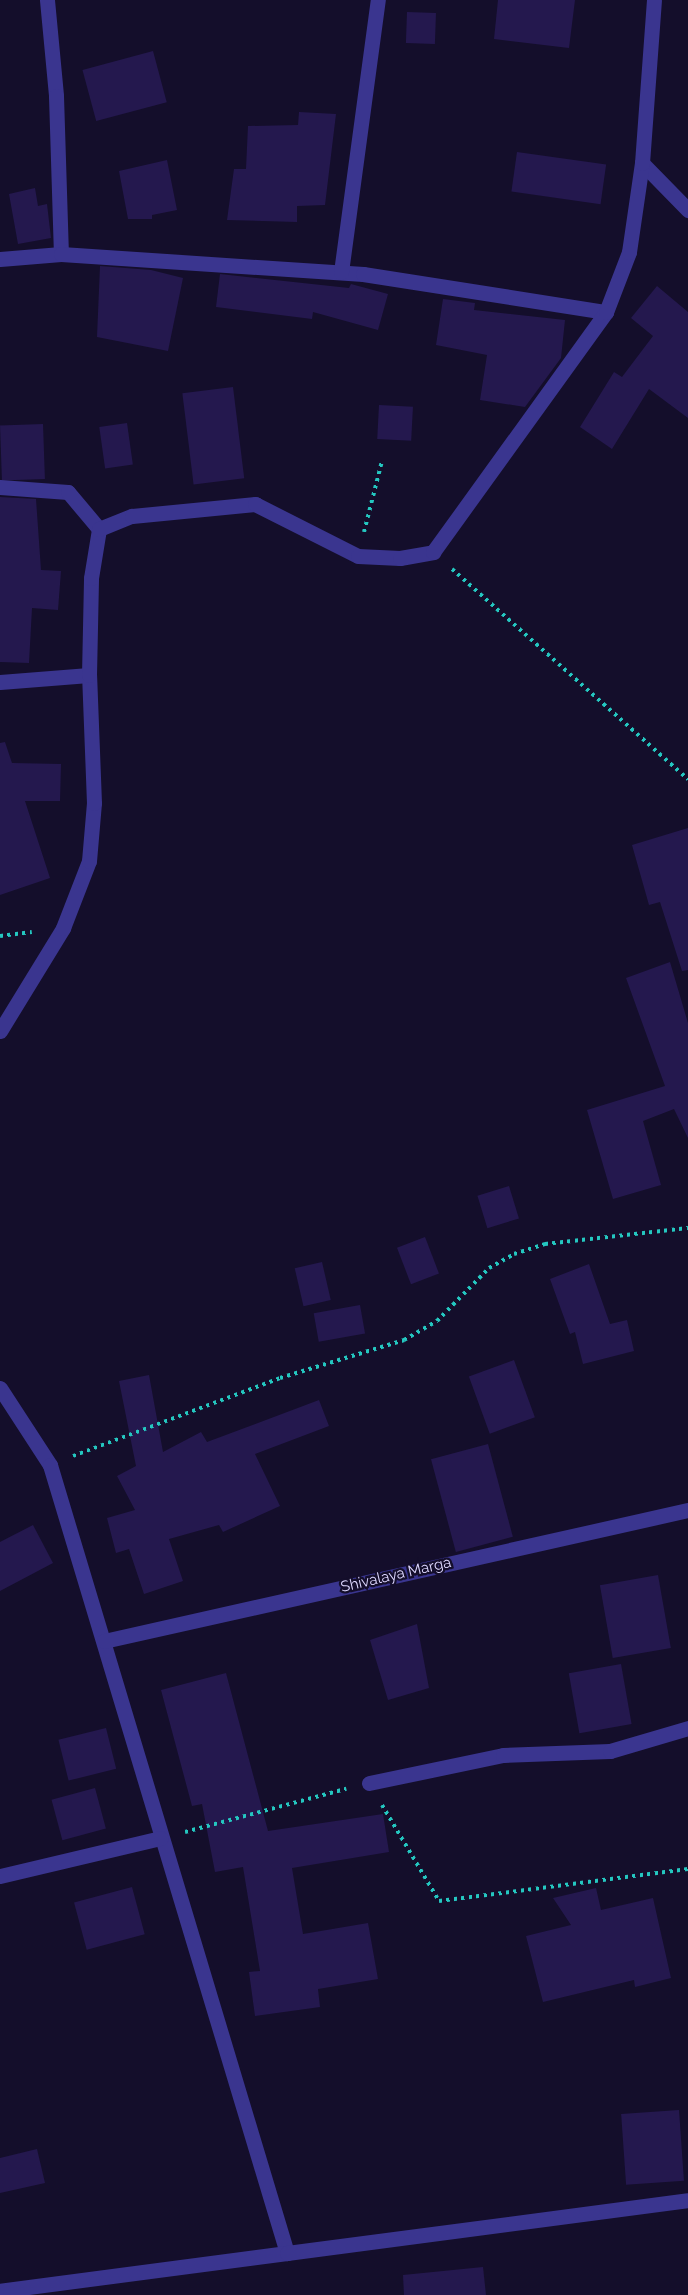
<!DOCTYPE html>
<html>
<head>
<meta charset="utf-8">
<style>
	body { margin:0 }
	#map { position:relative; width:688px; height:2295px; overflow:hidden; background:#140e2b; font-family:Raleway,sans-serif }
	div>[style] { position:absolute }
	.building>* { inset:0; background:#24184e; transform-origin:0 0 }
	.path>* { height:4px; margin-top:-2px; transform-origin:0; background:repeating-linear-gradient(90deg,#24c7c0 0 3px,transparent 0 7.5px) }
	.minor>* { height:15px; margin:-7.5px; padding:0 7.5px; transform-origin:7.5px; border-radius:7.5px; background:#3a358f }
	span { translate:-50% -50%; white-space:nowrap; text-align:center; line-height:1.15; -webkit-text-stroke:4.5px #140e2b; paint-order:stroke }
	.street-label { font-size:15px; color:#ded8ff }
</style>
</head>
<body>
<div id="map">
	<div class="building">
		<div style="clip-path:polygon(498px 0,575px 0,569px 48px,494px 39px)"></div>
		<div style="left:407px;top:12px;width:29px;height:31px;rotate:2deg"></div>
		<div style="left:153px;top:51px;width:53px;height:73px;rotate:75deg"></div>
		<div style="clip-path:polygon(299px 112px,336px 114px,325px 205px,297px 206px,297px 222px,227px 220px,234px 169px,246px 169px,248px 126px,298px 125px)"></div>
		<div style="left:517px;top:152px;width:90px;height:40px;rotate:8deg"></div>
		<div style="clip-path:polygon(167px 160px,177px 210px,152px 215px,152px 219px,128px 219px,119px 171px)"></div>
		<div style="clip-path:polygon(35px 188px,38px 206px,47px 204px,51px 238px,18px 244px,9px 194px)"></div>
		<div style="clip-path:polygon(100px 266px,151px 270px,183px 278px,168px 351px,97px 337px)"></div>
		<div style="clip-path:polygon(220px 274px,349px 288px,351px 284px,388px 294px,378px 330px,313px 312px,312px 319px,216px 307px)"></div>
		<div style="clip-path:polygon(657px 286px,688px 312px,688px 418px,649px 389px,612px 449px,580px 427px,614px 372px,622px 377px,653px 336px,631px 318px)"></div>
		<div style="clip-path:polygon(443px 299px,475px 303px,474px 310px,565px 320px,561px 358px,525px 407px,480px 400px,487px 355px,436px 345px)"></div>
		<div style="left:233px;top:387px;width:92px;height:51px;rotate:83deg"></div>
		<div style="left:379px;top:405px;width:34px;height:34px;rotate:3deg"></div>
		<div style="left:127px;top:423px;width:42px;height:28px;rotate:82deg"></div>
		<div style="left:43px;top:424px;width:55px;height:43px;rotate:88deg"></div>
		<div style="clip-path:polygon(0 497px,36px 499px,41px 570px,61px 571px,58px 610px,32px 608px,29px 663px,0 662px)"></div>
		<div style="clip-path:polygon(5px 742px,12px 763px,61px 764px,60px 801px,25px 801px,50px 878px,0 895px,0 743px)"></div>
		<div style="clip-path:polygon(688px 828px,688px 970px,682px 971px,660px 902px,649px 905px,632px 845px)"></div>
		<div style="clip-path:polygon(670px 962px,688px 1023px,688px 1138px,674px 1109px,643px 1121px,661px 1185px,613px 1199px,587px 1110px,665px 1086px,626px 978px)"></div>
		<div style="left:509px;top:1186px;width:34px;height:33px;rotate:73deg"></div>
		<div style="left:425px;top:1237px;width:39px;height:30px;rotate:69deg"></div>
		<div style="left:322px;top:1262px;width:39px;height:28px;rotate:77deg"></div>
		<div style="clip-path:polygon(589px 1264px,610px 1324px,627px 1320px,634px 1351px,583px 1364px,575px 1332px,570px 1334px,550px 1279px)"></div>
		<div style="left:360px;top:1305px;width:29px;height:47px;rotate:80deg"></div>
		<div style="left:514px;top:1360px;width:61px;height:48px;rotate:70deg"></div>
		<div style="clip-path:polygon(149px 1375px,163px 1452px,201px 1432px,207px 1442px,319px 1400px,329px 1426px,255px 1454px,280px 1506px,223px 1532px,219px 1525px,169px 1539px,183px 1581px,144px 1594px,129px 1549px,116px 1553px,107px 1518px,135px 1510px,117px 1476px,136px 1466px,119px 1381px)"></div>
		<div style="left:488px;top:1444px;width:96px;height:59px;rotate:75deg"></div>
		<div style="clip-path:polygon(33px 1525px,53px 1563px,0 1591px,0 1542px)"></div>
		<div style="left:658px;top:1575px;width:74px;height:59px;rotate:80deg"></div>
		<div style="clip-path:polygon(417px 1624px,429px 1688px,388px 1700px,370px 1640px)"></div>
		<div style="left:621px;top:1664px;width:61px;height:53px;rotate:80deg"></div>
		<div style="clip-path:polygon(226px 1673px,268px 1831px,383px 1814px,389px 1852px,292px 1868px,303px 1934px,368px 1923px,378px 1979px,318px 1989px,320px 2007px,255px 2016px,249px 1972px,260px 1971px,243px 1867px,215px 1872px,202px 1804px,192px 1806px,161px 1690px)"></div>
		<div style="left:106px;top:1728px;width:42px;height:49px;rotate:76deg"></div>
		<div style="left:95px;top:1788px;width:42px;height:45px;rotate:75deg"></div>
		<div style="left:132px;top:1887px;width:49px;height:60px;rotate:75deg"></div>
		<div style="clip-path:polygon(596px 1888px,601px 1910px,653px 1898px,671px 1978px,635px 1987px,634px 1980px,543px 2002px,526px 1936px,571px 1925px,553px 1898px)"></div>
		<div style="left:679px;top:2110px;width:71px;height:58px;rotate:86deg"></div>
		<div style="clip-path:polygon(37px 2149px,45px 2183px,0 2193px,0 2158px)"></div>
		<div style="clip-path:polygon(483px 2267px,486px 2295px,404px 2295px,403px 2275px)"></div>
	</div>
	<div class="path">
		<div style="left:364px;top:532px;width:73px;rotate:-75.8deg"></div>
		<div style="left:452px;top:569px;width:316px;rotate:41.7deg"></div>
		<div style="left:0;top:936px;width:32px;rotate:-7deg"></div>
		<div style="left:73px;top:1456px;width:221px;rotate:-20.6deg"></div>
		<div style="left:280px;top:1378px;width:130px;rotate:-17deg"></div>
		<div style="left:404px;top:1340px;width:38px;rotate:-30deg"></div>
		<div style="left:437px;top:1321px;width:74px;rotate:-45.5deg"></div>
		<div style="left:489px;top:1268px;width:29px;rotate:-29deg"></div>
		<div style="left:514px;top:1254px;width:33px;rotate:-18deg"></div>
		<div style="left:545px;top:1244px;width:144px;rotate:-6.4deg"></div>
		<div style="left:382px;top:1805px;width:112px;rotate:59.3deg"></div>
		<div style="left:439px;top:1901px;width:251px;rotate:-7.3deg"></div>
		<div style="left:185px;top:1832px;width:167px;rotate:-15deg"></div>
	</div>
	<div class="minor">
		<div style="left:47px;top:0;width:96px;rotate:84.6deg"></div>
		<div style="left:56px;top:96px;width:158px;rotate:88.2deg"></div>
		<div style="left:642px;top:163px;width:66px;rotate:45.6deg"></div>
		<div style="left:0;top:259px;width:61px;rotate:-4.7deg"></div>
		<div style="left:61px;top:254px;width:303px;rotate:3.8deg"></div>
		<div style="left:363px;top:274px;width:246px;rotate:8.9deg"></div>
		<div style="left:341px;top:272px;width:275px;rotate:-82.3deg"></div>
		<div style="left:0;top:487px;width:68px;rotate:4.2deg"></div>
		<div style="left:68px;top:492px;width:48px;rotate:50deg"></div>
		<div style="left:0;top:682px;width:89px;rotate:-4.5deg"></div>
		<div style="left:0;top:1031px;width:121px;rotate:-58.5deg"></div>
		<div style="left:63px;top:928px;width:72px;rotate:-68.8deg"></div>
		<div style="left:89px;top:861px;width:58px;rotate:-85.1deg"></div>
		<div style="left:94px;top:803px;width:128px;rotate:-92.2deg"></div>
		<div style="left:89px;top:675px;width:97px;rotate:-88.8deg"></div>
		<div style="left:91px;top:578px;width:50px;rotate:-80.7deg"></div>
		<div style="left:99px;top:529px;width:35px;rotate:-22deg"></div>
		<div style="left:132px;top:516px;width:124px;rotate:-5.6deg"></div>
		<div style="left:255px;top:504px;width:115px;rotate:26.8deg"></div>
		<div style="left:358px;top:556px;width:42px;rotate:2.7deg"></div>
		<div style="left:400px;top:558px;width:34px;rotate:-10deg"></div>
		<div style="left:433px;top:552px;width:296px;rotate:-54.2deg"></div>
		<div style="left:606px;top:312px;width:64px;rotate:-69deg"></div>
		<div style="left:629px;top:252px;width:90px;rotate:-81.7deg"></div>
		<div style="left:642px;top:163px;width:163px;rotate:-85.8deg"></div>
		<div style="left:0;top:1388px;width:92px;rotate:57deg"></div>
		<div style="left:50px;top:1465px;width:823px;rotate:73.26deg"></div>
		<div style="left:287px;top:2253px;width:290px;rotate:172.5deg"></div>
		<div style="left:104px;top:1641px;width:599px;rotate:-12.64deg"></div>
		<div style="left:369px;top:1783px;width:137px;rotate:-11.8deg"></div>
		<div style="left:503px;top:1755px;width:107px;rotate:-2.1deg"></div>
		<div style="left:610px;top:1751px;width:81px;rotate:-16.4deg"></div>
		<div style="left:0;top:1876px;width:165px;rotate:-13.3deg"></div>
		<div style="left:287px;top:2253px;width:404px;rotate:-7.5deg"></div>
	</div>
	<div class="street-label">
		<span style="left:396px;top:1575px;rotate:-13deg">Shivalaya Marga</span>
	</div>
</div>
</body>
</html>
